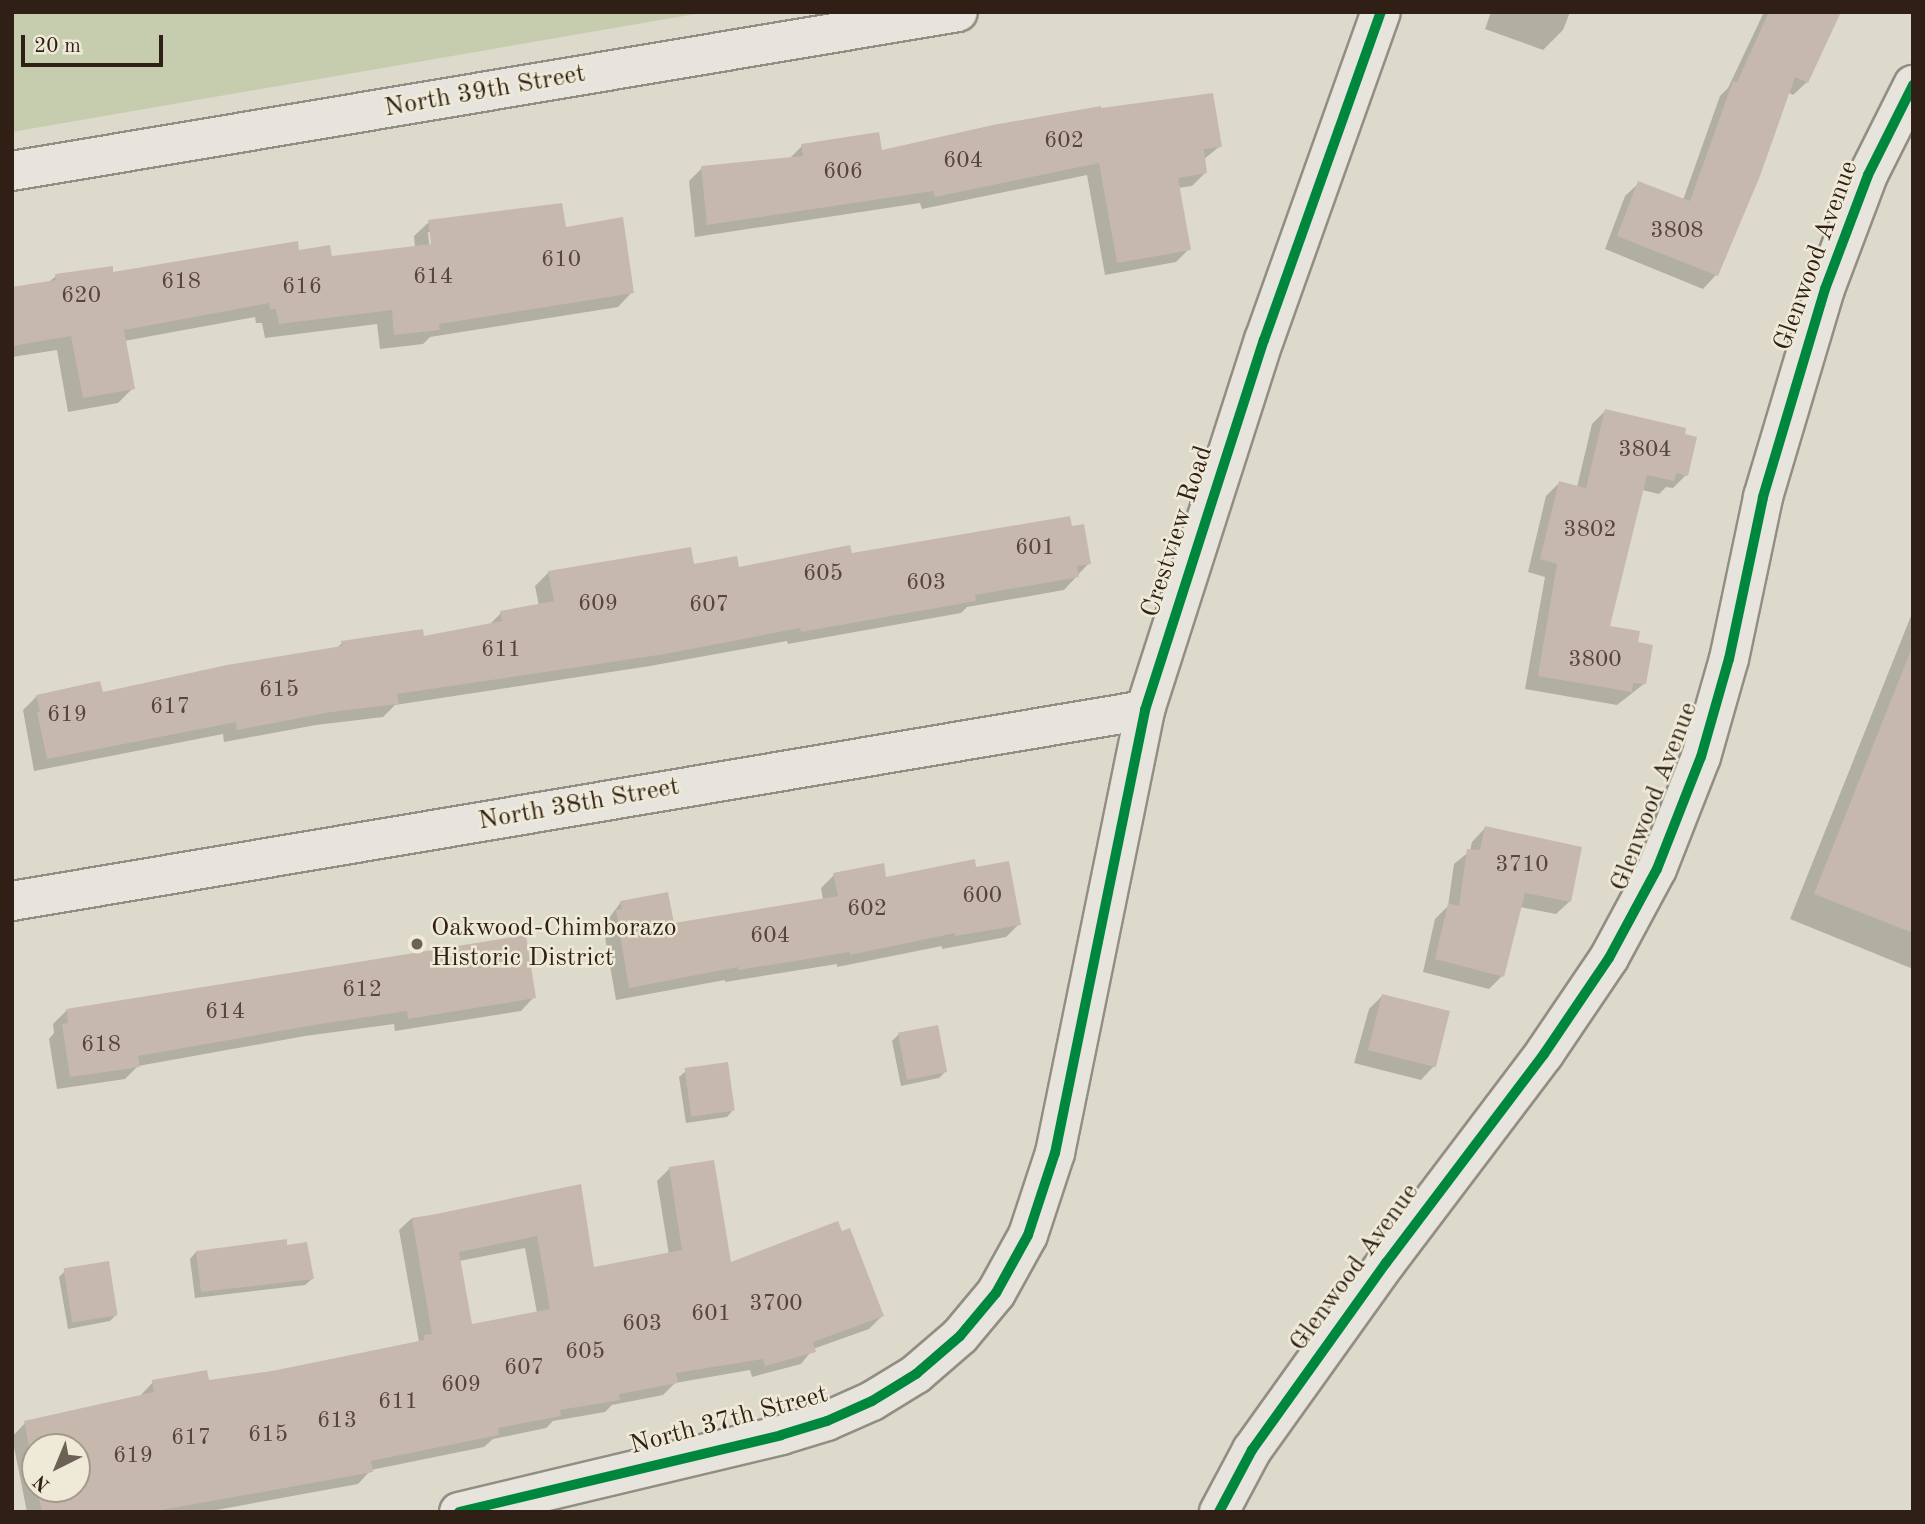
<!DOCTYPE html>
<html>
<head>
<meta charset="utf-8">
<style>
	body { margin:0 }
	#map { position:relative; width:1925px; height:1524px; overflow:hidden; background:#dedacb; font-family:"Old Standard TT",serif }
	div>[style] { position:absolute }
	.green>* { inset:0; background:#c5cdae }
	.shadow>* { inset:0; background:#0003 }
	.building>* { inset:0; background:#c7b8ae; transform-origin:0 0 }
	.roads { filter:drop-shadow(2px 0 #928e84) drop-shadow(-2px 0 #928e84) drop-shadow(0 2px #928e84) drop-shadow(0 -2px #928e84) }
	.minor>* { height:38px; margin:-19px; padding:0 19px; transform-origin:19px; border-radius:19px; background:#e6e4dc }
	.tertiary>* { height:38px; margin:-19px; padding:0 19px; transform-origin:19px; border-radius:19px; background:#e6e4dc }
	.cycleway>* { height:10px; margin:-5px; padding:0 5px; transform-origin:5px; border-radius:5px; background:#00873e }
	.dots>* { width:19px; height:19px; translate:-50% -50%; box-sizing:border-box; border:4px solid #efead8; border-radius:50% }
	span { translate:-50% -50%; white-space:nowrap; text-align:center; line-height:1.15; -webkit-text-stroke:5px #efead8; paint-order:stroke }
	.number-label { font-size:23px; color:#56453b }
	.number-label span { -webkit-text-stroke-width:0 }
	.street-label { font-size:26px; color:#301f15 }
	.poi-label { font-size:26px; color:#301f15 }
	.left { translate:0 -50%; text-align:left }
	.frame { position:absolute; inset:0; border:14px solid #301f15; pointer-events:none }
	.north { position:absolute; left:21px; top:1433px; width:70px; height:70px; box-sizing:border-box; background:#efead8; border:2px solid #a3998a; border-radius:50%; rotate:223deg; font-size:19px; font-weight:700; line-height:28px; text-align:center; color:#301f15 }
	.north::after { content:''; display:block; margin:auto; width:24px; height:32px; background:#6d6055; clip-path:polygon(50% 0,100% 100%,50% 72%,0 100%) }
	.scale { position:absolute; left:21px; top:35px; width:142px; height:32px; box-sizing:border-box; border:4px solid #301f15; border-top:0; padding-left:9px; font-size:21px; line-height:24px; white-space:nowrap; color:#301f15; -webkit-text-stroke:5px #efead8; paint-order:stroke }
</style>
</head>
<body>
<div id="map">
	<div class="green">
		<div style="clip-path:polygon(12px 12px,707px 12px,12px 132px)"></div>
	</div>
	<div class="shadow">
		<div style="clip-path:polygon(1491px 12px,1570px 12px,1563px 30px,1543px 50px,1485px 29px)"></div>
		<div style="clip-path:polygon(1764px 12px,1839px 12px,1807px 82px,1793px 95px,1787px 92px,1716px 275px,1703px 289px,1605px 249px,1625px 196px,1639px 183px,1683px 200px,1720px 96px,1728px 88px)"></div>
		<div style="clip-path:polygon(802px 146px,880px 152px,1220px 146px,1203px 160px,1205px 173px,1192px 186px,1178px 188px,1189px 249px,1176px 262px,1105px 275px,1087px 175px,922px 209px,920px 203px,695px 237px,689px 181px,702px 168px,789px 159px)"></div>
		<div style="clip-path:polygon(evenodd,429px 222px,564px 229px,632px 292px,618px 307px,430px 337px,423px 344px,380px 349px,377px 324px,265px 338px,262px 323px,256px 323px,255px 317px,124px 341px,133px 388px,118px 403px,68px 412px,57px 350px,12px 357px,12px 289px,49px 282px,56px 276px,112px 274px,298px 252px,330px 258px,415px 248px,414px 236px,429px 222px,428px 232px,431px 232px,434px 253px,430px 253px,428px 232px)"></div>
		<div style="clip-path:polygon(1605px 411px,1686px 475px,1673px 488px,1666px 487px,1659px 494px,1642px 490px,1608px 627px,1636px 643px,1645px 683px,1617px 705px,1525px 689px,1545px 577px,1528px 572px,1546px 496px,1559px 483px,1577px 487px,1592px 424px)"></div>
		<div style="clip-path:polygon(1070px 528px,1089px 563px,1064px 590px,967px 607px,961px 613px,788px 644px,787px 641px,650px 666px,395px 705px,383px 717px,316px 725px,224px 742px,223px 734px,34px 771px,23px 710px,37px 696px,101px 694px,336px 649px,342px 643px,422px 638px,488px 626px,501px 613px,539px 606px,535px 586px,549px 572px,693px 566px,737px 569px)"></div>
		<div style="clip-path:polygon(1913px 611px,1913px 969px,1790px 919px)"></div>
		<div style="clip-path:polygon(1485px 828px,1570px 901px,1556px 914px,1520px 907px,1502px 976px,1489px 989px,1423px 972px,1435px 919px,1448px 906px,1454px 864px,1470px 851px,1472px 842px)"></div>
		<div style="clip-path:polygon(975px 869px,1019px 924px,1006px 937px,942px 949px,942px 946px,837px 967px,837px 964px,725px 982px,725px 980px,616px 1000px,603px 926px,621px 902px,673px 925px,823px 900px,821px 888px,834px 875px,885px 879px)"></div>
		<div style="clip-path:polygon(1382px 996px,1434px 1066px,1421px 1080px,1354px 1063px,1369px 1009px)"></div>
		<div style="clip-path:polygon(534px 997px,521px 1011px,395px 1031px,394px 1024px,305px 1036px,138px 1066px,125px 1079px,57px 1089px,49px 1039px,54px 1033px,53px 1024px,66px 1011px)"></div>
		<div style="clip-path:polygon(899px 1034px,945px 1072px,939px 1078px,901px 1086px,892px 1041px)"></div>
		<div style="clip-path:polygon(686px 1071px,733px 1110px,727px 1117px,686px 1123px,679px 1077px)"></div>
		<div style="clip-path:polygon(evenodd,670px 1168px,729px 1264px,882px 1316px,869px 1329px,813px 1349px,801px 1364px,752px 1377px,750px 1370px,675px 1383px,663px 1395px,612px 1405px,605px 1412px,553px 1421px,546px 1428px,493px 1439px,484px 1447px,371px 1470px,358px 1484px,205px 1512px,27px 1512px,12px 1437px,25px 1423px,140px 1396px,153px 1382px,207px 1382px,272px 1373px,419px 1342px,399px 1230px,412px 1218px,454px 1212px,580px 1186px,592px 1269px,669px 1255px,657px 1181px,670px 1168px,525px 1248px,537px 1313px,470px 1326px,459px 1261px,525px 1248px,670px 1168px,35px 1447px,77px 1447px,77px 1489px,35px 1489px,35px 1447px)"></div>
		<div style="clip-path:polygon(286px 1247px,312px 1279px,305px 1285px,195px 1298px,190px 1259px,196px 1252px)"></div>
		<div style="clip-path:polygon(65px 1271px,116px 1315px,110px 1321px,68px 1329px,59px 1277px)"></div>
	</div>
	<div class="building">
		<div style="clip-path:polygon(1769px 12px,1841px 12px,1808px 83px,1795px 77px,1760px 176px,1718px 276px,1617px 236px,1638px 181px,1690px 201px,1733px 81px,1737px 82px)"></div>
		<div style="clip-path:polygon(1213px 93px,1222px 147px,1204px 149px,1207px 173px,1178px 178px,1191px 250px,1117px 263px,1099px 163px,935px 197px,933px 191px,707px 225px,701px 166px,803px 156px,801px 144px,879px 132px,882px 150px,993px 125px,1101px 106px,1101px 108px)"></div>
		<div style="clip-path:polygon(562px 203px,566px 227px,623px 217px,634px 293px,439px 324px,440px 330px,394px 335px,392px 310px,279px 324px,276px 309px,270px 309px,269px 303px,124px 330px,135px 389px,83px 398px,71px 336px,12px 346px,12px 287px,56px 280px,55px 274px,113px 266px,113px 272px,298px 241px,299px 250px,330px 245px,332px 256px,431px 244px,428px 220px)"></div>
		<div style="clip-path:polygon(1605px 409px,1686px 428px,1685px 434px,1697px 437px,1688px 476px,1676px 473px,1674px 481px,1647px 475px,1610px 626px,1640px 631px,1638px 642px,1653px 645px,1646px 684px,1633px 683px,1632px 692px,1538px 676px,1557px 564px,1540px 559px,1559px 481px,1586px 488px)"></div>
		<div style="clip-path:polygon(1070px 516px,1072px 526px,1084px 524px,1091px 564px,1077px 566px,1079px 577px,975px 595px,976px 601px,801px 632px,800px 628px,665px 654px,397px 694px,399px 704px,331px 712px,237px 730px,236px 722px,47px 759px,37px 712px,40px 712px,36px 695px,100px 681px,103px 692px,227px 665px,342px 646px,341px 641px,423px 629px,424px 636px,502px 621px,500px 611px,554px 601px,548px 571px,691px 547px,694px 564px,737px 556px,739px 567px,850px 545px,852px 553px)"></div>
		<div style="clip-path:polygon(1911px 650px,1913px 651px,1913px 933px,1814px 894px)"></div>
		<div style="clip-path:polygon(1485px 826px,1582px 847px,1571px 902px,1525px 893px,1504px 977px,1435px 959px,1448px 903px,1459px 906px,1467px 849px,1480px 850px)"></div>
		<div style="clip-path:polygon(975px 859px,976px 867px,1009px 861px,1021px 925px,955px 936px,955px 933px,850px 955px,850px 952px,738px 970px,738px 967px,629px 988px,616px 910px,622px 909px,620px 901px,668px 892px,674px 923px,838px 896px,833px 873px,884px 863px,886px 877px)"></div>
		<div style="clip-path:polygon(526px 935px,536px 998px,408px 1019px,407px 1011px,320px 1024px,138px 1056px,140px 1067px,70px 1077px,62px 1024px,68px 1023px,66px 1009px)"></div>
		<div style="left:1382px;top:994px;width:70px;height:58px;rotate:14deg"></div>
		<div style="left:938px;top:1025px;width:48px;height:41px;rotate:79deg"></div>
		<div style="left:728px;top:1062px;width:49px;height:44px;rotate:82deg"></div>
		<div style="clip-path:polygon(evenodd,714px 1160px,731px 1262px,838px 1221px,842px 1231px,850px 1228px,884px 1316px,813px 1342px,816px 1352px,765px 1366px,763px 1359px,676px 1373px,678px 1383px,619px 1394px,620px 1400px,560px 1410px,561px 1416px,498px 1428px,499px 1435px,371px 1461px,373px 1472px,151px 1512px,42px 1512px,37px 1489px,77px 1489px,77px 1447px,35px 1447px,35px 1477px,24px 1421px,154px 1392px,152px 1380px,207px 1370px,209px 1380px,272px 1371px,424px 1340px,424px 1335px,432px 1334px,412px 1219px,581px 1184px,594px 1267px,682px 1250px,669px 1167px,714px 1160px,537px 1236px,550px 1309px,472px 1324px,459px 1252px,537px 1236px)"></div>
		<div style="clip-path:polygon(287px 1239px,287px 1245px,307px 1242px,314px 1279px,201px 1292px,196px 1251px)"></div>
		<div style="left:109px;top:1261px;width:55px;height:46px;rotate:81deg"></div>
	</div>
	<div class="roads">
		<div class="minor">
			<div style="left:12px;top:171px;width:959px;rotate:-9.54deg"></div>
			<div style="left:12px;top:901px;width:1149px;rotate:-9.57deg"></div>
			<div style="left:459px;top:1512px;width:331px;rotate:-13.4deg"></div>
			<div style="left:781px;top:1435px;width:48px;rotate:-16.9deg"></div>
			<div style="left:827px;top:1421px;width:49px;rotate:-24deg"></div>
			<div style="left:872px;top:1401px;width:52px;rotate:-31.5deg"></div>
			<div style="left:916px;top:1374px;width:58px;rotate:-40.8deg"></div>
			<div style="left:960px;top:1336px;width:56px;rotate:-50.1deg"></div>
			<div style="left:996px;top:1293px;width:66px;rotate:-61.1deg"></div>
			<div style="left:1028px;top:1235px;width:86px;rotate:-71.8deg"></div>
			<div style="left:1055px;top:1153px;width:452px;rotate:-78.5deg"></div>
			<div style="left:1145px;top:710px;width:389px;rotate:-72.2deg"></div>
			<div style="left:1264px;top:340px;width:348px;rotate:-70.4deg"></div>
		</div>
		<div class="tertiary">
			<div style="left:1219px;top:1512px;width:70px;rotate:-62deg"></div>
			<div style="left:1252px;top:1450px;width:230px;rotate:-54.4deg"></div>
			<div style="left:1386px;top:1263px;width:262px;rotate:-52.9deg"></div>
			<div style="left:1544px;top:1054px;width:116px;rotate:-55.9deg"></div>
			<div style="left:1609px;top:958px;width:101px;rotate:-61.7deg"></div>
			<div style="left:1657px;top:869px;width:120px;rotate:-68.6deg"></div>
			<div style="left:1701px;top:757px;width:102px;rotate:-74.1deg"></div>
			<div style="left:1729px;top:659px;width:166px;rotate:-78.1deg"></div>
			<div style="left:1763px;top:497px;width:217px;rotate:-73.4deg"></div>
			<div style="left:1825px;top:289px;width:122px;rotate:-69.3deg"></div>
			<div style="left:1868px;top:175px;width:101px;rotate:-63.4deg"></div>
		</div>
	</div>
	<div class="cycleway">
		<div style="left:459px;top:1512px;width:331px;rotate:-13.4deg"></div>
		<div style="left:781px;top:1435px;width:48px;rotate:-16.9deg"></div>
		<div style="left:827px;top:1421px;width:49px;rotate:-24deg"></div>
		<div style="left:872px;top:1401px;width:52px;rotate:-31.5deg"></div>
		<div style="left:916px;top:1374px;width:58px;rotate:-40.8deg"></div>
		<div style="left:960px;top:1336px;width:56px;rotate:-50.1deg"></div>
		<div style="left:996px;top:1293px;width:66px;rotate:-61.1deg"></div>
		<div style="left:1028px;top:1235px;width:86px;rotate:-71.8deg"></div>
		<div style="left:1055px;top:1153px;width:452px;rotate:-78.5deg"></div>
		<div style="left:1145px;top:710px;width:389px;rotate:-72.2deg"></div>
		<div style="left:1264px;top:340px;width:348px;rotate:-70.4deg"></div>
		<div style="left:1219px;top:1512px;width:70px;rotate:-62deg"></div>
		<div style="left:1252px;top:1450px;width:230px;rotate:-54.4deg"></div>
		<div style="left:1386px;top:1263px;width:262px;rotate:-52.9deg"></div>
		<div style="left:1544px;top:1054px;width:116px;rotate:-55.9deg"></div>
		<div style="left:1609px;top:958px;width:101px;rotate:-61.7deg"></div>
		<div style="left:1657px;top:869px;width:120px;rotate:-68.6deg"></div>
		<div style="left:1701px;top:757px;width:102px;rotate:-74.1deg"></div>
		<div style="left:1729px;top:659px;width:166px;rotate:-78.1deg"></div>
		<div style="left:1763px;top:497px;width:217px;rotate:-73.4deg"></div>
		<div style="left:1825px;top:289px;width:122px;rotate:-69.3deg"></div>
		<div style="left:1868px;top:175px;width:101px;rotate:-63.4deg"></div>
	</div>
	<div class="dots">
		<div style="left:417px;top:944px;background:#6d6055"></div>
	</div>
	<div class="number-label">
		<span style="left:1064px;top:141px">602</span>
		<span style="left:963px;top:161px">604</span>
		<span style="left:843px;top:172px">606</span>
		<span style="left:1677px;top:231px">3808</span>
		<span style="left:561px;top:260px">610</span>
		<span style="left:433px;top:277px">614</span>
		<span style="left:181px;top:282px">618</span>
		<span style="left:302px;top:287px">616</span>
		<span style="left:81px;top:296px">620</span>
		<span style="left:1645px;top:450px">3804</span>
		<span style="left:1590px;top:530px">3802</span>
		<span style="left:1035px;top:548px">601</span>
		<span style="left:823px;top:574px">605</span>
		<span style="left:926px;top:583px">603</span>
		<span style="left:598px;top:604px">609</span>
		<span style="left:709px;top:605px">607</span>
		<span style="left:501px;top:650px">611</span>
		<span style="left:1595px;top:660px">3800</span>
		<span style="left:279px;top:690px">615</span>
		<span style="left:170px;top:707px">617</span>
		<span style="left:67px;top:715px">619</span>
		<span style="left:1522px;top:865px">3710</span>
		<span style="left:982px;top:896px">600</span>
		<span style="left:867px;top:909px">602</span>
		<span style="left:770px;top:936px">604</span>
		<span style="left:362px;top:990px">612</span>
		<span style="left:225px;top:1012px">614</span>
		<span style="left:101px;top:1045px">618</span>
		<span style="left:776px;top:1304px">3700</span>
		<span style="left:711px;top:1314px">601</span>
		<span style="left:642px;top:1324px">603</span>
		<span style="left:585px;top:1352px">605</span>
		<span style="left:524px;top:1368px">607</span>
		<span style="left:461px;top:1385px">609</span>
		<span style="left:398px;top:1402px">611</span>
		<span style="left:337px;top:1421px">613</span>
		<span style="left:268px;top:1435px">615</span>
		<span style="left:191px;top:1438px">617</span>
		<span style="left:133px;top:1456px">619</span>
	</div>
	<div class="street-label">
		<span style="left:485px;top:92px;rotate:-10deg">North 39th Street</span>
		<span style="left:1817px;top:256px;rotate:-70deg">Glenwood Avenue</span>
		<span style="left:1178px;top:532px;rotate:-72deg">Crestview Road</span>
		<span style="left:1655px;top:797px;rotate:-69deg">Glenwood Avenue</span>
		<span style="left:579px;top:805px;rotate:-10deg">North 38th Street</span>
		<span style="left:1355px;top:1268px;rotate:-54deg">Glenwood Avenue</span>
		<span style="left:729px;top:1421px;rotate:-15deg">North 37th Street</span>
	</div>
	<div class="poi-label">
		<span class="left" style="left:431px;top:944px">Oakwood-Chimborazo<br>Historic District</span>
	</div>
	<div class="frame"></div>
	<div class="north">N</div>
	<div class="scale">20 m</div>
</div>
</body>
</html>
